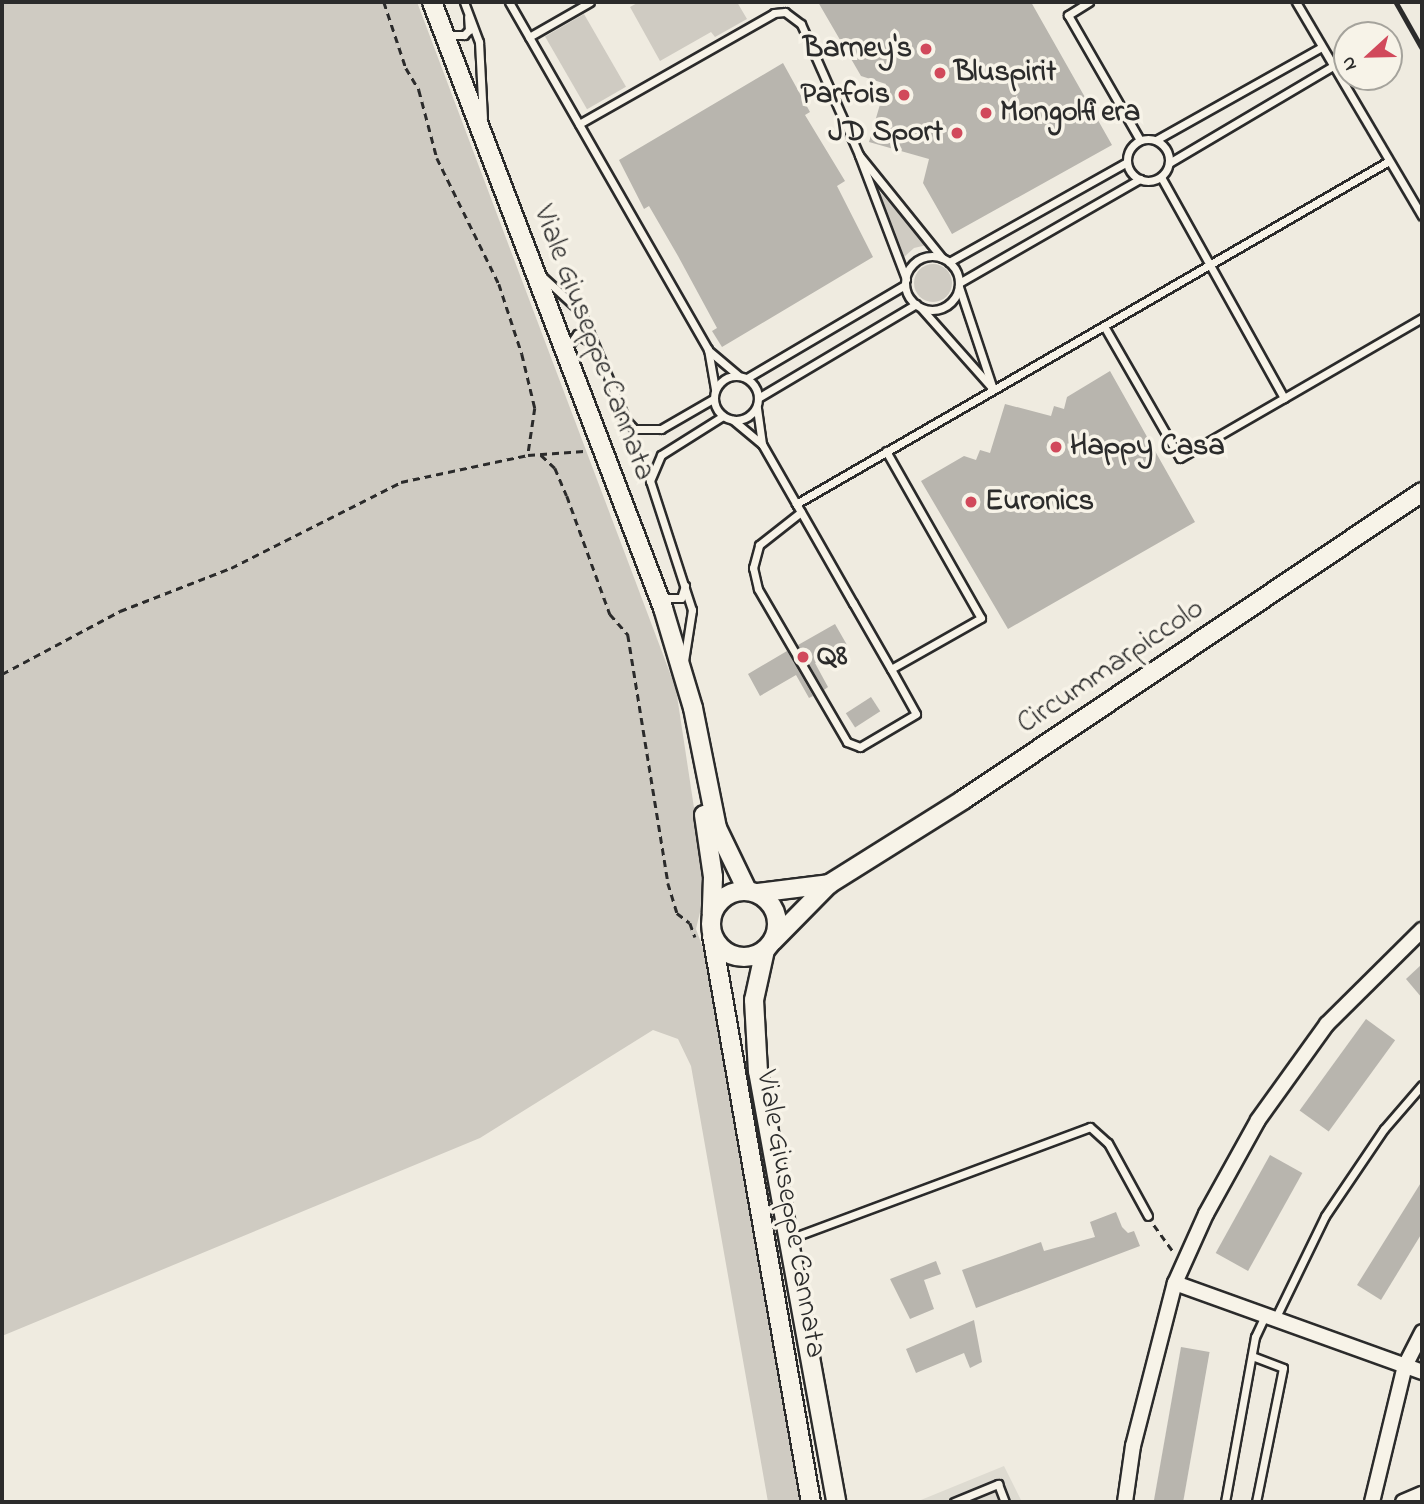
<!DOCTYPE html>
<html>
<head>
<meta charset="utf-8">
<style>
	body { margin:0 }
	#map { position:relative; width:1424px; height:1504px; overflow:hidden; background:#efebe0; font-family:"Indie Flower",sans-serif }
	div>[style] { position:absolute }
	.built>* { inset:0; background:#dedbd1 }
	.green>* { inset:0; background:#cfcbc2; transform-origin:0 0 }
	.round { border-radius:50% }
	.building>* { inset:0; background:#b8b5ae; transform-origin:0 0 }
	.path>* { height:2.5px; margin-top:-1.25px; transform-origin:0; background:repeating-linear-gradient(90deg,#2b2b2b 0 7px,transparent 0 12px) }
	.roads { filter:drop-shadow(2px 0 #2b2b2b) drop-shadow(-2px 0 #2b2b2b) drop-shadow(0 2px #2b2b2b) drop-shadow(0 -2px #2b2b2b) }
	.service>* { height:7px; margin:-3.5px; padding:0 3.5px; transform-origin:3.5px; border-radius:3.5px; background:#f7f3e8 }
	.service>.ring { margin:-3.5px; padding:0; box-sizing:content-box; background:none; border:7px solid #f7f3e8; border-radius:50% }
	.minor>* { height:14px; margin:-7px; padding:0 7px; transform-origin:7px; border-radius:7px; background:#f7f3e8 }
	.tertiary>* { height:18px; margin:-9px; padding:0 9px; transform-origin:9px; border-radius:9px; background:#f7f3e8 }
	.tertiary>.ring { margin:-9px; padding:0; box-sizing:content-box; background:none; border:18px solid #f7f3e8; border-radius:50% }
	.rail>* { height:4.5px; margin:-2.25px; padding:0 2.25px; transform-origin:2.25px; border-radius:2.25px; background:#2b2b2b }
	.dots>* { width:19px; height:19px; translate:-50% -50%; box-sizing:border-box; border:4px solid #f7f3e8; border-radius:50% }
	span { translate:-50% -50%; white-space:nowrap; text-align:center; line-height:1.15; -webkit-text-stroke:7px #f7f3e8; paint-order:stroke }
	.poi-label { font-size:30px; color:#2b2b2b; font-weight:700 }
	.right { translate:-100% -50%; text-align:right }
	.left { translate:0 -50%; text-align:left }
	.street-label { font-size:30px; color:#2b2b2b }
	.frame { position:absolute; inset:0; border:4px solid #2b2b2b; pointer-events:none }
	.north { position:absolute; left:1333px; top:21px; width:70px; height:70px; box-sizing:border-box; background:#f7f3e8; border:2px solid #a5a39c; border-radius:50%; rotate:248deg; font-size:19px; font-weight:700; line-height:28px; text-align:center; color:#2b2b2b }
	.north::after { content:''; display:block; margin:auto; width:24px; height:32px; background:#d1495b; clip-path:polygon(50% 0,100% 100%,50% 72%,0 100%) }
</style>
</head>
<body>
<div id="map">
	<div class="built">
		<div style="clip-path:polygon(1004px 1466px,1022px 1502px,916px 1502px)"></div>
	</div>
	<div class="green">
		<div style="clip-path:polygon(2px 2px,417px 2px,676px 689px,706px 887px,696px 929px,715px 981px,805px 1502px,768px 1502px,691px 1066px,678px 1039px,653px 1030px,480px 1138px,2px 1336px)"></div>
		<div style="clip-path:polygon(639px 2px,737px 2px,747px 19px,715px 37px,711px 32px,660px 61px,630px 7px)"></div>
		<div style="left:584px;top:14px;width:84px;height:45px;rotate:60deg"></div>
		<div style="clip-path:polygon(878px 190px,927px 245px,914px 248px,903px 258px)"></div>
		<div class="round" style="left:914px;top:264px;width:38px;height:38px"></div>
	</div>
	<div class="building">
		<div style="clip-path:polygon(818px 2px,1031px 2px,1112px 145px,952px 234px,923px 183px,929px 159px,869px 142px,886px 84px,861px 76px)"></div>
		<div style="clip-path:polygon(783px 63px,810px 112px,805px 115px,845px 181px,837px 186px,873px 257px,722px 347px,712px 331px,717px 328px,678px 256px,649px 206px,644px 209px,619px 160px)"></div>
		<div style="clip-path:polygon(1110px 371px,1195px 522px,1008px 629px,921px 481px,964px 456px,976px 460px,980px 450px,990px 453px,1005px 404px,1051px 416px,1054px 406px,1064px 409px,1067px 397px)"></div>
		<div style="clip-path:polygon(835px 624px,847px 645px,815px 663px,828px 687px,824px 690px,798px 645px)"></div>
		<div style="clip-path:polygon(787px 651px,813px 696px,809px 698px,796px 675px,760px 696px,748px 674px)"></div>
		<div style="left:871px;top:697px;width:17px;height:30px;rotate:57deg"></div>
		<div style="clip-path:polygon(1422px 964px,1422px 998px,1406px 979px)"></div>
		<div style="left:1366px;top:1019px;width:36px;height:113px;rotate:36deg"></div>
		<div style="left:1270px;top:1155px;width:37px;height:112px;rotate:29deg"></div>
		<div style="clip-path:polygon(1422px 1181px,1422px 1233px,1381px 1300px,1357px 1285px)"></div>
		<div style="clip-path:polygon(1116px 1212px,1122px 1227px,1128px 1233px,1134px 1231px,1140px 1246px,976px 1308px,962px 1270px,1041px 1242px,1044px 1251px,1095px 1237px,1090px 1222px)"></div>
		<div style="clip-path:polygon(936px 1261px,941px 1274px,924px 1280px,934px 1309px,910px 1319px,890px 1279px)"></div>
		<div style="clip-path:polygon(974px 1320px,982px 1362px,970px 1368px,964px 1353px,916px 1373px,906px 1349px)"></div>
		<div style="left:1181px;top:1347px;width:29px;height:157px;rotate:10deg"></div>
	</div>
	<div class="path">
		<div style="left:384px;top:2px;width:70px;rotate:71.6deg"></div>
		<div style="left:406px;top:68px;width:26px;rotate:59deg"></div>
		<div style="left:419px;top:90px;width:70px;rotate:75.2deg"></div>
		<div style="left:437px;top:158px;width:140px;rotate:63.8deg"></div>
		<div style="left:499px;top:284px;width:74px;rotate:71.8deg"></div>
		<div style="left:522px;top:354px;width:56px;rotate:76.5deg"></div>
		<div style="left:535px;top:408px;width:48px;rotate:98.5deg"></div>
		<div style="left:541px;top:455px;width:19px;rotate:43deg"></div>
		<div style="left:555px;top:468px;width:30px;rotate:67deg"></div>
		<div style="left:567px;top:496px;width:126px;rotate:70deg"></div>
		<div style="left:610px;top:614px;width:28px;rotate:49deg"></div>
		<div style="left:628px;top:635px;width:251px;rotate:80.8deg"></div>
		<div style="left:668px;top:883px;width:31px;rotate:73deg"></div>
		<div style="left:677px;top:913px;width:16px;rotate:38deg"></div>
		<div style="left:690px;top:923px;width:15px;rotate:70deg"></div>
		<div style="left:2px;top:674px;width:134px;rotate:-28.1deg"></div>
		<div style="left:120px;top:611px;width:119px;rotate:-21.2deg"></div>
		<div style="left:231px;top:568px;width:191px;rotate:-26.8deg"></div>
		<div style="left:401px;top:482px;width:130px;rotate:-12deg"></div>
		<div style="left:528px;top:455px;width:56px;rotate:-4.1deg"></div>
		<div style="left:1154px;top:1225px;width:32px;rotate:54deg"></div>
	</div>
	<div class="roads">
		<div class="service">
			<div style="left:464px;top:2px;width:43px;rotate:69.4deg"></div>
			<div style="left:479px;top:42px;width:76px;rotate:87deg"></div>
			<div style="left:509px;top:2px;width:400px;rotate:60.2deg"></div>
			<div style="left:708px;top:349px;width:41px;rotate:80.1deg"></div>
			<div style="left:1089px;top:2px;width:25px;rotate:148deg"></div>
			<div style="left:1068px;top:15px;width:144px;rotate:60.1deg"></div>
			<div style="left:1296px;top:2px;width:248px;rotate:59.5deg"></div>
			<div style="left:449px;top:35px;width:15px"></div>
			<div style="left:464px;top:35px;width:7px;rotate:-45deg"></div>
			<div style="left:469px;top:30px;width:13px;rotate:-94deg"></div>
			<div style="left:529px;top:37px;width:70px;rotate:-29.8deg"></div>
			<div style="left:579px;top:124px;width:224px;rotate:-29.6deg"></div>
			<div style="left:774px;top:13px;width:11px;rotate:-5deg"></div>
			<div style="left:785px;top:12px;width:20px;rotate:37deg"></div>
			<div style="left:801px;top:24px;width:143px;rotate:66.1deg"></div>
			<div class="ring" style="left:1127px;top:139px;width:35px;height:35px"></div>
			<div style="left:1156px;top:140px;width:190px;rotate:-29.3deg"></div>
			<div style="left:1169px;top:163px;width:191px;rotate:-30.6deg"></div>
			<div class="ring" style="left:905px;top:256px;width:47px;height:47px"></div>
			<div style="left:949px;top:262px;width:204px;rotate:-29.3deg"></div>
			<div style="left:543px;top:277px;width:52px;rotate:42.6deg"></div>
			<div style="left:581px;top:312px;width:117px;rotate:67.4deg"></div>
			<div style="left:626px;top:420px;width:12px;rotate:48deg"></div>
			<div style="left:634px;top:429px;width:27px"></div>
			<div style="left:661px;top:429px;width:60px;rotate:-30deg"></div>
			<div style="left:906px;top:279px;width:133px;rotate:-110.8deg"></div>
			<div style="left:859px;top:155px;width:132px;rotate:51.1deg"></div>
			<div style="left:959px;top:283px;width:209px;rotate:-29.9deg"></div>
			<div style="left:921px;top:308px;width:108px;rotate:48.4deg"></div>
			<div style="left:993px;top:389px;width:108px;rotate:-108.4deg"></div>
			<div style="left:1104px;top:326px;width:152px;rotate:60.1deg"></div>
			<div style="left:1180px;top:458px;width:120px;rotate:-30deg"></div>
			<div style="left:1284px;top:398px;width:253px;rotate:-119.1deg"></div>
			<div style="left:568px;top:347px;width:16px;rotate:-55deg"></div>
			<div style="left:577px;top:334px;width:17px;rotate:31deg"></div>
			<div style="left:708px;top:350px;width:39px;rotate:40deg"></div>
			<div class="ring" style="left:714px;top:376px;width:37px;height:37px"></div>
			<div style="left:747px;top:378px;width:183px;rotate:-30.5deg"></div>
			<div style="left:758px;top:398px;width:184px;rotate:-30.7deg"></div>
			<div style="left:1284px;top:398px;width:160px;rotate:-30.1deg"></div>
			<div style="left:733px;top:420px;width:38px;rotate:40deg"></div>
			<div style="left:762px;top:444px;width:37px;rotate:-98deg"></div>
			<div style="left:762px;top:444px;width:78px;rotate:60.2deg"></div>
			<div style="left:801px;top:512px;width:105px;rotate:60.3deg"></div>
			<div style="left:853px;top:603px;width:76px;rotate:60.1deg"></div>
			<div style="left:891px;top:669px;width:51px;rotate:60.9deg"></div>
			<div style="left:916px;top:714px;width:65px;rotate:149.5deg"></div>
			<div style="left:860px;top:747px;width:14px;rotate:-159deg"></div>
			<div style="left:847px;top:742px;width:177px;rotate:-120.2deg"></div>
			<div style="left:758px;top:589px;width:22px;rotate:-103deg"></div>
			<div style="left:753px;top:568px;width:24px;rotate:-75deg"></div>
			<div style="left:759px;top:545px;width:53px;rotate:-38.2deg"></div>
			<div style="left:886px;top:451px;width:192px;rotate:60.4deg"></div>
			<div style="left:981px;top:618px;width:103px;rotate:150.5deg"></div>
			<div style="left:796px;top:504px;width:685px;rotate:-30.05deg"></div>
			<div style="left:662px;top:598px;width:19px"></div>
			<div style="left:681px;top:598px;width:13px;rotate:-72deg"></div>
			<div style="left:684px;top:661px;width:52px;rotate:-81.1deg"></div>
			<div style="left:692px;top:610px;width:136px;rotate:-108deg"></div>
			<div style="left:650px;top:481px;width:28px;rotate:-67deg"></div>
			<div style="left:661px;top:455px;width:73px;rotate:-32.2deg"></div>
			<div style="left:789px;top:1239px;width:321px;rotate:-20.4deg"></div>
			<div style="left:1090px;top:1127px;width:24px;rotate:42deg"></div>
			<div style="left:1108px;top:1143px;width:83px;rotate:61.3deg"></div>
			<div style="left:1275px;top:1319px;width:114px;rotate:-64.1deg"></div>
			<div style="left:1325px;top:1216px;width:105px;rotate:-55.9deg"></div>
			<div style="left:1384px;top:1129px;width:58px;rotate:-49.2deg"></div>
			<div style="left:1252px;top:1356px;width:33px;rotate:21deg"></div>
			<div style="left:1283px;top:1368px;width:137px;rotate:101.4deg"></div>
			<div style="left:954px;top:1502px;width:48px;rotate:-22.2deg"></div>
			<div style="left:998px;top:1484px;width:19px;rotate:69deg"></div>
			<div style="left:1225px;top:1502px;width:168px;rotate:-79.7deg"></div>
			<div style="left:1255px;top:1337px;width:23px;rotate:-65deg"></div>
		</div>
		<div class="minor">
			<div style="left:1175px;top:1283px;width:263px;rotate:19.8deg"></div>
			<div style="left:1125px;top:1502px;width:57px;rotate:-81.9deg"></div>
			<div style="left:1133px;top:1446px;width:168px;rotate:-75.6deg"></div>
			<div style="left:1175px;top:1283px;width:76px;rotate:-65.8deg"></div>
			<div style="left:1206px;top:1214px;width:107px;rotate:-61deg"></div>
			<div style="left:1258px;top:1120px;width:118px;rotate:-54.3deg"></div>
			<div style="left:1327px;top:1024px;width:134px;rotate:-44.7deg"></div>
			<div style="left:1372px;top:1502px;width:140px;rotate:-76.4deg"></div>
			<div style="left:1405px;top:1366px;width:38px;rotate:-63deg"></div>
			<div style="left:1403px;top:1502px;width:21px;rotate:-23deg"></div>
		</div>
		<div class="tertiary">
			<div style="left:432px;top:2px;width:649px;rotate:69.13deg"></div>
			<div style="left:663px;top:608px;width:104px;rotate:73.3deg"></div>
			<div style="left:693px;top:708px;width:122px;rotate:78.7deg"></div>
			<div style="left:717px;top:828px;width:69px;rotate:64.2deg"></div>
			<div style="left:704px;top:815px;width:63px;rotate:81.7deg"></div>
			<div style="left:713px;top:877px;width:37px;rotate:92deg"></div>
			<div class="ring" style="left:711px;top:891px;width:48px;height:48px"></div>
			<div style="left:757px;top:893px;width:73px;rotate:-7.1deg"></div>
			<div style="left:712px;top:935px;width:576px;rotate:80.1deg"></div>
			<div style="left:773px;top:941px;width:80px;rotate:-45.5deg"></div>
			<div style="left:829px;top:884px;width:158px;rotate:-32.1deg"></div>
			<div style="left:963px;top:800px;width:553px;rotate:-33.86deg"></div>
			<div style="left:765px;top:950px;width:51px;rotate:102.4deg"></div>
			<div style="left:754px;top:1000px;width:71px;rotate:86.8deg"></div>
			<div style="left:758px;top:1071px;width:438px;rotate:79.7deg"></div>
		</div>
	</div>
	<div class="rail">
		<div style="left:1396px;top:2px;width:53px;rotate:60.5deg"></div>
	</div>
	<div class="dots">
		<div style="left:926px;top:49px;background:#d1495b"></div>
		<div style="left:940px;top:73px;background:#d1495b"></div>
		<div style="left:904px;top:95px;background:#d1495b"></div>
		<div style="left:986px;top:113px;background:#d1495b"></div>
		<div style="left:957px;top:133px;background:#d1495b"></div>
		<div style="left:1056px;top:447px;background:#d1495b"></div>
		<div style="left:971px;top:502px;background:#d1495b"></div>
		<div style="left:803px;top:657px;background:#d1495b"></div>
	</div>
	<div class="poi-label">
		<span class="right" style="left:912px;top:49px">Barney's</span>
		<span class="left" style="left:954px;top:73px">Bluspirit</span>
		<span class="right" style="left:890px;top:95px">Parfois</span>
		<span class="left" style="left:1000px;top:113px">Mongolfiera</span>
		<span class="right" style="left:943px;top:133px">JD Sport</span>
		<span class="left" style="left:1070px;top:447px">Happy Casa</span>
		<span class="left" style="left:985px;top:502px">Euronics</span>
		<span class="left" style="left:817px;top:657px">Q8</span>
	</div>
	<div class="street-label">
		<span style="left:593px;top:343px;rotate:69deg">Viale Giuseppe Cannata</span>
		<span style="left:1111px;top:667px;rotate:-34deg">Circummarpiccolo</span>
		<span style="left:790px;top:1214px;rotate:80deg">Viale Giuseppe Cannata</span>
	</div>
	<div class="frame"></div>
	<div class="north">N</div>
</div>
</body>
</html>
